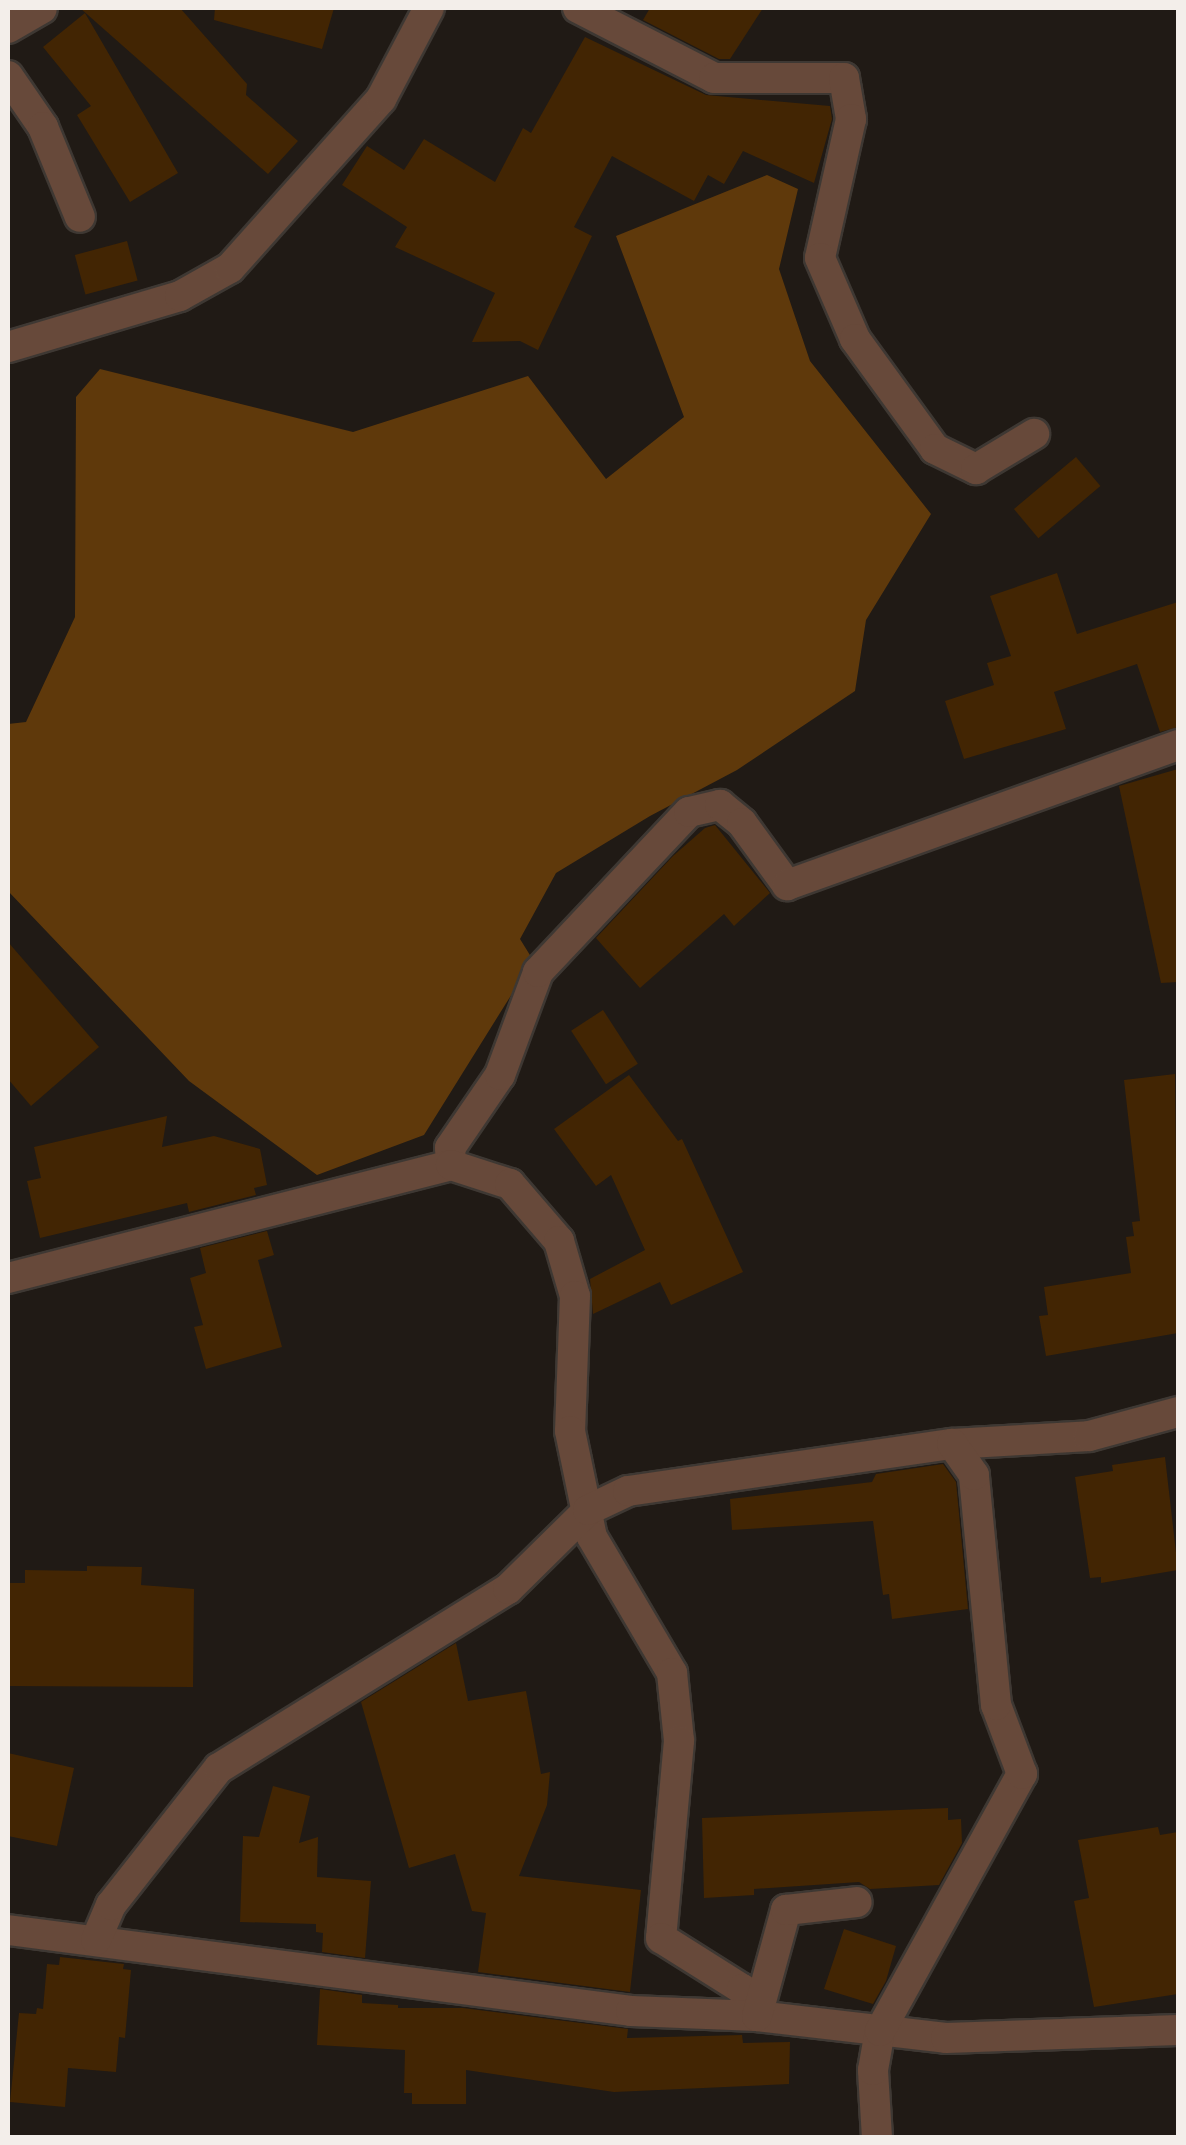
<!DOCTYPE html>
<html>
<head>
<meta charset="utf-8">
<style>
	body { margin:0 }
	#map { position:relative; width:1186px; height:2145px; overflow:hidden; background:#201a15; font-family:"DejaVu Sans",sans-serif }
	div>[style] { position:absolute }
	.green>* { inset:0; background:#5f390b }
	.building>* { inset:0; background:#422503; transform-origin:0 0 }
	.roads { filter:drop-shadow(2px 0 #3e3833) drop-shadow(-2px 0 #3e3833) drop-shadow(0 2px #3e3833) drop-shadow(0 -2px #3e3833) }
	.minor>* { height:30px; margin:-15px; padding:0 15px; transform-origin:15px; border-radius:15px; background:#67493a }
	span { translate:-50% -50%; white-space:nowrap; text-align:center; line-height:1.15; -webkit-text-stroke:8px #080604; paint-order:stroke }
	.frame { position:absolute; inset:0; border:10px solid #f3eeea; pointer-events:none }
</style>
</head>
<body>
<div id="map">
	<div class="green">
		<div style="clip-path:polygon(767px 175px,798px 189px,779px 269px,810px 361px,931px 514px,866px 620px,855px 691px,737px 770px,650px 816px,556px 873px,520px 939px,533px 960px,424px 1135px,317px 1175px,189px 1081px,8px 891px,8px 724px,26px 722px,75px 617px,76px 397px,100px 369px,353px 432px,528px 376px,606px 479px,684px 417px,616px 236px)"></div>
	</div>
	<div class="building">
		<div style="clip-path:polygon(80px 8px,180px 8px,247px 84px,246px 95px,298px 141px,268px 174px)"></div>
		<div style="clip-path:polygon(215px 8px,334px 8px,322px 49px,214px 20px)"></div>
		<div style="clip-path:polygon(650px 8px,763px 8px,730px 59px,719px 59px,643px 20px)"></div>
		<div style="clip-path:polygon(85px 13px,178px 173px,130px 202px,77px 115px,91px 106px,43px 47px)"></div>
		<div style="clip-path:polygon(585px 37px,706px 95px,830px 106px,832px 119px,814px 183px,743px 151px,724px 184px,708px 175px,694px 201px,612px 156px,574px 227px,592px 236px,538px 350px,520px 341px,472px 342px,495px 293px,395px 247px,407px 227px,342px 185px,367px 146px,404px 170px,424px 139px,495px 182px,523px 128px,531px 133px)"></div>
		<div style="left:127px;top:241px;width:41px;height:54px;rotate:75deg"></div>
		<div style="left:1076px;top:457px;width:38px;height:81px;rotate:50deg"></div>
		<div style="clip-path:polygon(1057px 573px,1077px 634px,1178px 602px,1178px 727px,1160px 732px,1137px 664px,1054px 692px,1066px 729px,964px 759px,945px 701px,994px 685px,987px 663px,1011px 656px,990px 596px)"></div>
		<div style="clip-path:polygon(1178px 769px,1178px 982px,1161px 983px,1119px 786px)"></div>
		<div style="clip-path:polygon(715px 825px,770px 893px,734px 926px,724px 914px,640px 988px,596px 938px,673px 856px,705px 828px)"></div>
		<div style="clip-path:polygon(8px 942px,99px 1047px,31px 1106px,8px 1079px)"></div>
		<div style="left:603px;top:1010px;width:64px;height:38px;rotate:57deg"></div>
		<div style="clip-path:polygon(1175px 1074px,1178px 1333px,1046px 1356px,1039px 1316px,1048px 1315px,1044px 1287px,1131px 1273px,1126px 1237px,1134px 1236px,1132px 1222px,1140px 1221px,1124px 1080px)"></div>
		<div style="clip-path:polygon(629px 1075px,678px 1141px,682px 1139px,743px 1272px,671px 1305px,660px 1282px,593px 1314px,590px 1279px,645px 1250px,611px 1175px,596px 1186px,554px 1129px)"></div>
		<div style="clip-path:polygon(167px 1116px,162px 1147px,214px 1136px,260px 1149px,267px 1185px,254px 1188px,256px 1195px,189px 1212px,187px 1203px,40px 1238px,27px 1181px,41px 1178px,34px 1147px)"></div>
		<div style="clip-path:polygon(267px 1231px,274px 1255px,258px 1260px,282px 1347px,206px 1369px,194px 1327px,203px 1325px,190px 1278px,206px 1273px,200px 1248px)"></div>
		<div style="clip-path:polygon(1165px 1457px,1178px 1570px,1101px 1583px,1101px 1577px,1090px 1578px,1075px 1477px,1113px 1471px,1112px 1465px)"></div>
		<div style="clip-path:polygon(943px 1464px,956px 1482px,968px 1609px,892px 1619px,889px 1594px,883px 1595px,873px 1521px,732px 1530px,730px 1499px,872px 1482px,876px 1474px)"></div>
		<div style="clip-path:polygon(87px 1566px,142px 1567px,141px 1585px,194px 1589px,193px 1687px,8px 1686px,8px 1583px,25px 1583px,25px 1570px,87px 1571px)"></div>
		<div style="clip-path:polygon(456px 1643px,468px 1701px,526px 1691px,541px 1774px,550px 1772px,547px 1805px,519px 1876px,641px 1890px,630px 1992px,478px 1972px,486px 1913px,472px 1911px,455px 1854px,409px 1868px,361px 1702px)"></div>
		<div style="clip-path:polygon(8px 1753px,74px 1768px,57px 1846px,8px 1836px)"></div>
		<div style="clip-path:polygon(273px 1786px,310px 1796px,299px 1843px,318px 1837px,317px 1877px,371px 1881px,365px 1958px,322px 1952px,323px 1933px,316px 1932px,316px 1924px,240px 1922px,243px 1836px,259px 1837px)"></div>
		<div style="clip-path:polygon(948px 1808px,948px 1820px,961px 1819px,962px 1843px,939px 1885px,870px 1889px,859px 1882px,754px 1889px,754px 1895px,704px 1898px,702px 1818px)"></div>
		<div style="clip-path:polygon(1158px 1827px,1160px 1835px,1178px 1832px,1178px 1994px,1094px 2007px,1074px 1901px,1089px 1898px,1078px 1840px)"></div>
		<div style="clip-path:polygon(844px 1929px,896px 1946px,886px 1981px,873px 2004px,824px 1989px)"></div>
		<div style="clip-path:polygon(60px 1957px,124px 1964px,123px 1969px,131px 1970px,125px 2038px,119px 2037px,116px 2072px,68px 2068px,65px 2107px,10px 2102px,19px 2013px,36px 2014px,37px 2008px,43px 2009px,47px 1964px,59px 1965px)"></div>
		<div style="clip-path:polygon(320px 1989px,362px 1995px,362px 2003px,398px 2005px,398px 2008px,463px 2008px,628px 2029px,627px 2038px,742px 2035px,743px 2043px,790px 2042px,789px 2084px,614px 2092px,466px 2070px,466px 2104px,412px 2104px,412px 2093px,404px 2093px,405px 2050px,317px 2045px)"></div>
	</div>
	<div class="roads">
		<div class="minor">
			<div style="left:578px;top:8px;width:153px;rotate:27.2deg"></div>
			<div style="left:714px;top:78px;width:130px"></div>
			<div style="left:844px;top:78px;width:42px;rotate:80.3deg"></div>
			<div style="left:851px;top:119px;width:142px;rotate:102.6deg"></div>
			<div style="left:820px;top:258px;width:88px;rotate:66.6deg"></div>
			<div style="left:855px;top:339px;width:136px;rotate:54deg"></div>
			<div style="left:935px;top:449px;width:46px;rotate:26deg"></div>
			<div style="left:976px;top:469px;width:68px;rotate:-31.1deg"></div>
			<div style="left:8px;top:28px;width:39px;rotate:-30deg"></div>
			<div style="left:8px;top:76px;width:62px;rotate:55.5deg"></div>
			<div style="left:43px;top:127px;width:97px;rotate:67.7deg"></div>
			<div style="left:8px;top:347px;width:179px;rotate:-16.5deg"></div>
			<div style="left:180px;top:296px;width:57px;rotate:-29.2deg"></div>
			<div style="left:230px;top:268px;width:227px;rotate:-48.2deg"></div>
			<div style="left:381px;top:99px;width:103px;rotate:-62.2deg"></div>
			<div style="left:451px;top:1165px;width:17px;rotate:-93deg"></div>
			<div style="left:450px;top:1148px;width:88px;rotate:-55.6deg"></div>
			<div style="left:500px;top:1075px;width:110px;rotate:-69.7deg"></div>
			<div style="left:538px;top:972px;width:220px;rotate:-46.7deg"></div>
			<div style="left:689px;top:812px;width:32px;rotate:-13deg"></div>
			<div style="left:720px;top:805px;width:28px;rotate:39deg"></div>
			<div style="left:742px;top:823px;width:77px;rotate:54deg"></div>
			<div style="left:787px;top:885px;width:415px;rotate:-19.7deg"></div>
			<div style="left:8px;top:1278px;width:457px;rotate:-14.3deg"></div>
			<div style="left:451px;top:1165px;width:62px;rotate:17.9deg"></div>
			<div style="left:510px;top:1184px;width:75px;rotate:49.3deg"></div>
			<div style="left:559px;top:1241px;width:57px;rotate:73.8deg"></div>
			<div style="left:575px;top:1296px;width:135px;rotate:92.1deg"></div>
			<div style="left:570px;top:1431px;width:108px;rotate:78.3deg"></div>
			<div style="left:592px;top:1537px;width:158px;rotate:59.5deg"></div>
			<div style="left:672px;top:1673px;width:68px;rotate:84.1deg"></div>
			<div style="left:679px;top:1741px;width:198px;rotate:95.2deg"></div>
			<div style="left:661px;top:1938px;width:96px;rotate:32.2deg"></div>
			<div style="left:742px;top:1989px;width:31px;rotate:61deg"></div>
			<div style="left:8px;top:1930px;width:628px;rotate:7.41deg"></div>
			<div style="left:631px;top:2011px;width:126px;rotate:2.3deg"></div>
			<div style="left:757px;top:2016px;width:190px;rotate:6.6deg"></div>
			<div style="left:946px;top:2038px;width:232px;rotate:-2deg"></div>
			<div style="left:96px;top:1940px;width:38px;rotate:-67deg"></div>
			<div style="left:111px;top:1905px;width:174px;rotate:-51.8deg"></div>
			<div style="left:219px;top:1768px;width:340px;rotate:-31.8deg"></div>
			<div style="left:508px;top:1589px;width:112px;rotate:-44.6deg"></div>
			<div style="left:588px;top:1510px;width:44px;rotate:-25.4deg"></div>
			<div style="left:628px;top:1491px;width:327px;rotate:-8.3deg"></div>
			<div style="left:952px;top:1444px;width:137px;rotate:-3.3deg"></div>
			<div style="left:1089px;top:1436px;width:92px;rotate:-15.1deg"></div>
			<div style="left:757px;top:2016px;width:110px;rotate:-74.7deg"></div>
			<div style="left:786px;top:1910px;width:71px;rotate:-6.4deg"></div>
			<div style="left:877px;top:2138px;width:68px;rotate:-93.4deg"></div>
			<div style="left:873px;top:2070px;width:40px;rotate:-80deg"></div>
			<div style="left:880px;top:2031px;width:294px;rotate:-61.1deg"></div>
			<div style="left:1022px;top:1774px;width:74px;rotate:-110.6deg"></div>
			<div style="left:996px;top:1705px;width:231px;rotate:-95.5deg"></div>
			<div style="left:974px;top:1475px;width:38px;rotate:-125deg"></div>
		</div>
	</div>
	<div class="frame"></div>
</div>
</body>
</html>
